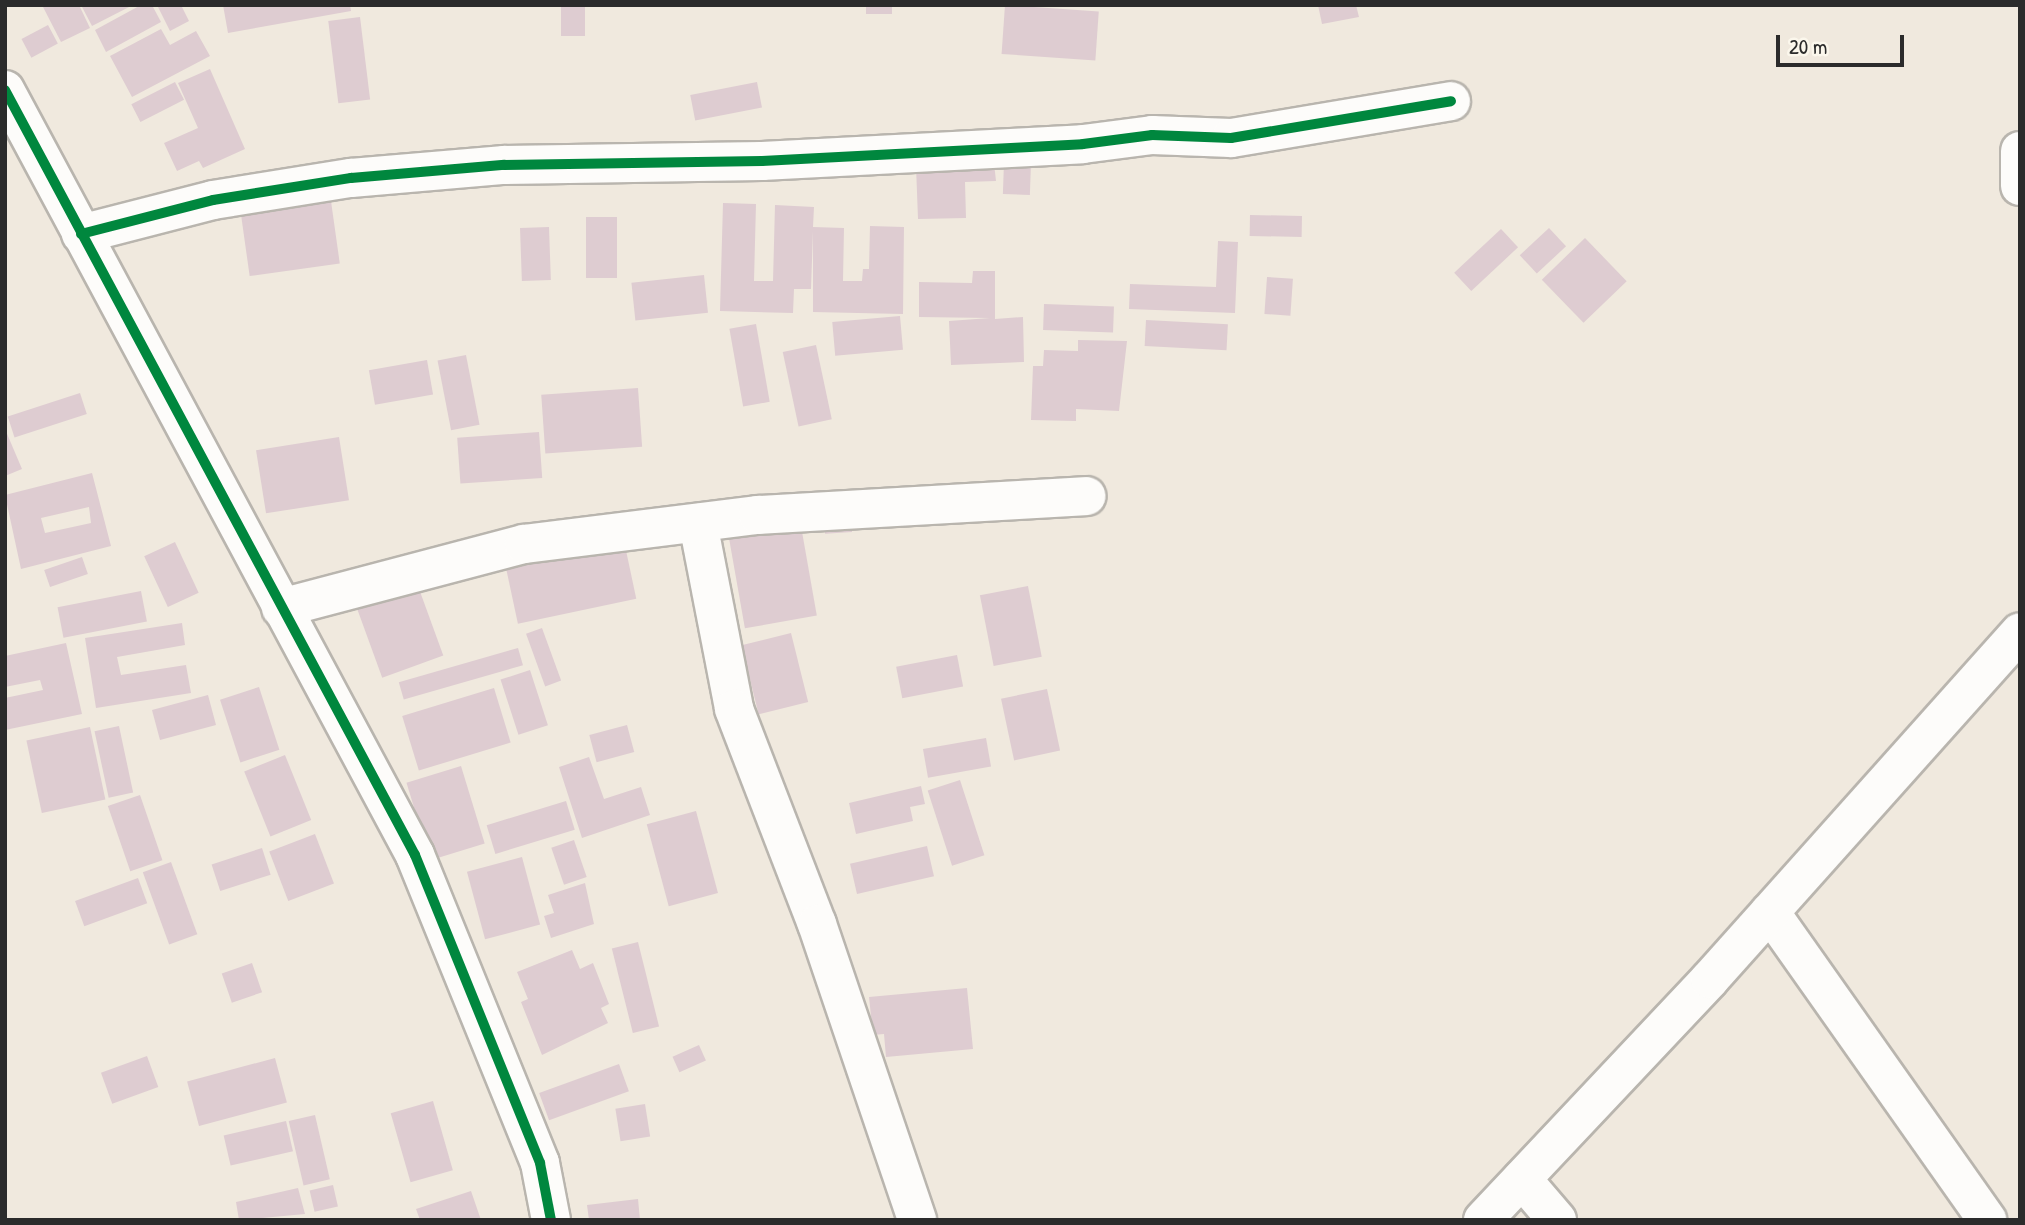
<!DOCTYPE html>
<html>
<head>
<meta charset="utf-8">
<style>
	body { margin:0 }
	#map { position:relative; width:2025px; height:1225px; overflow:hidden; background:#f0e9de; font-family:"Patrick Hand",sans-serif }
	div>[style] { position:absolute }
	.building>* { inset:0; background:#deccd1; transform-origin:0 0 }
	.roads { filter:drop-shadow(2px 0 #b9b5ae) drop-shadow(-2px 0 #b9b5ae) drop-shadow(0 2px #b9b5ae) drop-shadow(0 -2px #b9b5ae) }
	.street>* { height:38px; margin:-19px; padding:0 19px; transform-origin:19px; border-radius:19px; background:#fdfcfa }
	.cycleway>* { height:10px; margin:-5px; padding:0 5px; transform-origin:5px; border-radius:5px; background:#00873e }
	span { translate:-50% -50%; white-space:nowrap; text-align:center; line-height:1.15; -webkit-text-stroke:7px #fbf7ec; paint-order:stroke }
	.frame { position:absolute; inset:0; border:7px solid #2b2b2b; pointer-events:none }
	.scale { position:absolute; left:1776px; top:35px; width:128px; height:32px; box-sizing:border-box; border:4px solid #2b2b2b; border-top:0; padding-left:9px; font-size:21px; line-height:24px; white-space:nowrap; color:#2b2b2b; -webkit-text-stroke:5px #fbf7ec; paint-order:stroke }
</style>
</head>
<body>
<div id="map">
	<div class="building">
		<div style="clip-path:polygon(42px 5px,79px 5px,90px 28px,61px 42px)"></div>
		<div style="clip-path:polygon(81px 5px,133px 5px,92px 26px)"></div>
		<div style="clip-path:polygon(141px 5px,152px 5px,161px 22px,106px 52px,95px 30px)"></div>
		<div style="clip-path:polygon(157px 5px,181px 5px,189px 21px,170px 31px)"></div>
		<div style="clip-path:polygon(223px 5px,350px 5px,351px 11px,228px 33px)"></div>
		<div style="left:561px;top:5px;width:24px;height:31px"></div>
		<div style="left:866px;top:5px;width:26px;height:9px"></div>
		<div style="left:1005px;top:5px;width:94px;height:49px;rotate:4deg"></div>
		<div style="clip-path:polygon(1318px 5px,1356px 5px,1359px 17px,1322px 24px)"></div>
		<div style="left:360px;top:17px;width:83px;height:32px;rotate:83deg"></div>
		<div style="left:48px;top:25px;width:21px;height:30px;rotate:62deg"></div>
		<div style="clip-path:polygon(161px 29px,170px 45px,196px 31px,210px 56px,132px 97px,110px 56px)"></div>
		<div style="clip-path:polygon(210px 69px,245px 149px,203px 168px,199px 161px,177px 171px,164px 143px,198px 128px,178px 83px)"></div>
		<div style="left:175px;top:82px;width:20px;height:49px;rotate:63deg"></div>
		<div style="left:757px;top:82px;width:26px;height:68px;rotate:79deg"></div>
		<div style="left:1004px;top:162px;width:27px;height:32px;rotate:2deg"></div>
		<div style="clip-path:polygon(994px 163px,996px 181px,965px 182px,966px 218px,918px 219px,916px 166px)"></div>
		<div style="left:331px;top:201px;width:63px;height:91px;rotate:82deg"></div>
		<div style="clip-path:polygon(723px 203px,756px 204px,754px 281px,773px 281px,775px 205px,814px 207px,813px 227px,844px 228px,843px 281px,862px 281px,863px 269px,869px 269px,870px 226px,904px 227px,903px 314px,813px 312px,813px 231px,811px 289px,794px 289px,793px 313px,720px 311px)"></div>
		<div style="left:1250px;top:215px;width:52px;height:21px;rotate:1deg"></div>
		<div style="left:586px;top:217px;width:31px;height:61px"></div>
		<div style="left:549px;top:227px;width:53px;height:29px;rotate:88deg"></div>
		<div style="left:1549px;top:228px;width:25px;height:40px;rotate:47deg"></div>
		<div style="left:1501px;top:229px;width:25px;height:64px;rotate:47deg"></div>
		<div style="left:1585px;top:238px;width:60px;height:60px;rotate:46deg"></div>
		<div style="clip-path:polygon(1218px 241px,1238px 242px,1235px 313px,1129px 309px,1130px 284px,1216px 287px)"></div>
		<div style="clip-path:polygon(973px 271px,995px 271px,995px 319px,1023px 317px,1024px 362px,951px 365px,949px 321px,990px 318px,919px 317px,919px 282px,972px 283px)"></div>
		<div style="left:704px;top:275px;width:38px;height:73px;rotate:84deg"></div>
		<div style="left:1267px;top:277px;width:26px;height:37px;rotate:4deg"></div>
		<div style="left:1044px;top:304px;width:70px;height:26px;rotate:2deg"></div>
		<div style="left:900px;top:316px;width:34px;height:68px;rotate:85deg"></div>
		<div style="left:1146px;top:320px;width:82px;height:26px;rotate:3deg"></div>
		<div style="left:756px;top:324px;width:79px;height:27px;rotate:80deg"></div>
		<div style="clip-path:polygon(1078px 340px,1127px 341px,1119px 411px,1076px 409px,1076px 421px,1031px 420px,1033px 366px,1043px 366px,1044px 350px,1078px 351px)"></div>
		<div style="left:816px;top:345px;width:76px;height:34px;rotate:78deg"></div>
		<div style="left:466px;top:355px;width:71px;height:29px;rotate:79deg"></div>
		<div style="left:427px;top:360px;width:35px;height:59px;rotate:80deg"></div>
		<div style="left:638px;top:388px;width:59px;height:97px;rotate:86deg"></div>
		<div style="left:80px;top:393px;width:22px;height:76px;rotate:72deg"></div>
		<div style="clip-path:polygon(5px 429px,22px 469px,5px 476px)"></div>
		<div style="left:539px;top:432px;width:46px;height:82px;rotate:86deg"></div>
		<div style="left:339px;top:437px;width:64px;height:84px;rotate:81deg"></div>
		<div style="clip-path:polygon(evenodd,92px 473px,111px 546px,21px 569px,5px 495px,92px 473px,89px 507px,91px 523px,45px 533px,41px 518px,89px 507px)"></div>
		<div style="left:851px;top:517px;width:15px;height:27px;rotate:86deg"></div>
		<div style="left:801px;top:526px;width:91px;height:73px;rotate:80deg"></div>
		<div style="left:624px;top:541px;width:59px;height:121px;rotate:78deg"></div>
		<div style="left:175px;top:542px;width:56px;height:34px;rotate:65deg"></div>
		<div style="left:82px;top:557px;width:18px;height:40px;rotate:71deg"></div>
		<div style="left:418px;top:586px;width:74px;height:65px;rotate:70deg"></div>
		<div style="left:1028px;top:586px;width:72px;height:49px;rotate:79deg"></div>
		<div style="left:141px;top:591px;width:31px;height:85px;rotate:79deg"></div>
		<div style="clip-path:polygon(182px 623px,185px 645px,117px 657px,121px 675px,186px 665px,191px 693px,96px 708px,85px 638px)"></div>
		<div style="left:542px;top:628px;width:56px;height:17px;rotate:70deg"></div>
		<div style="left:791px;top:633px;width:71px;height:51px;rotate:76deg"></div>
		<div style="clip-path:polygon(66px 643px,82px 714px,5px 730px,5px 698px,43px 690px,40px 680px,5px 687px,5px 656px)"></div>
		<div style="left:518px;top:648px;width:18px;height:124px;rotate:74deg"></div>
		<div style="left:957px;top:655px;width:32px;height:62px;rotate:79deg"></div>
		<div style="left:530px;top:670px;width:58px;height:31px;rotate:72deg"></div>
		<div style="left:259px;top:687px;width:66px;height:41px;rotate:72deg"></div>
		<div style="left:494px;top:688px;width:57px;height:96px;rotate:73deg"></div>
		<div style="left:1047px;top:689px;width:63px;height:47px;rotate:78deg"></div>
		<div style="left:208px;top:695px;width:31px;height:58px;rotate:75deg"></div>
		<div style="left:627px;top:725px;width:28px;height:39px;rotate:75deg"></div>
		<div style="left:119px;top:726px;width:68px;height:25px;rotate:78deg"></div>
		<div style="left:90px;top:727px;width:74px;height:65px;rotate:78deg"></div>
		<div style="left:986px;top:738px;width:29px;height:64px;rotate:80deg"></div>
		<div style="left:285px;top:755px;width:70px;height:44px;rotate:68deg"></div>
		<div style="clip-path:polygon(589px 757px,604px 799px,641px 787px,650px 815px,582px 838px,559px 767px)"></div>
		<div style="left:461px;top:766px;width:81px;height:57px;rotate:73deg"></div>
		<div style="left:960px;top:780px;width:79px;height:34px;rotate:72deg"></div>
		<div style="clip-path:polygon(921px 786px,925px 804px,910px 807px,913px 821px,856px 834px,849px 803px)"></div>
		<div style="left:140px;top:795px;width:69px;height:34px;rotate:71deg"></div>
		<div style="left:566px;top:801px;width:30px;height:83px;rotate:73deg"></div>
		<div style="left:696px;top:811px;width:85px;height:51px;rotate:75deg"></div>
		<div style="left:315px;top:834px;width:53px;height:49px;rotate:69deg"></div>
		<div style="left:574px;top:840px;width:39px;height:24px;rotate:71deg"></div>
		<div style="left:927px;top:846px;width:31px;height:79px;rotate:77deg"></div>
		<div style="left:262px;top:848px;width:28px;height:53px;rotate:72deg"></div>
		<div style="left:522px;top:857px;width:70px;height:57px;rotate:75deg"></div>
		<div style="left:171px;top:862px;width:77px;height:30px;rotate:70deg"></div>
		<div style="left:138px;top:878px;width:27px;height:67px;rotate:70deg"></div>
		<div style="clip-path:polygon(585px 883px,594px 924px,551px 938px,544px 916px,554px 913px,548px 895px)"></div>
		<div style="left:638px;top:942px;width:87px;height:27px;rotate:76deg"></div>
		<div style="clip-path:polygon(572px 950px,580px 969px,593px 963px,609px 1004px,601px 1008px,608px 1023px,542px 1055px,521px 1002px,528px 999px,517px 972px)"></div>
		<div style="left:252px;top:963px;width:31px;height:32px;rotate:71deg"></div>
		<div style="clip-path:polygon(967px 988px,973px 1049px,886px 1057px,884px 1034px,873px 1035px,869px 997px)"></div>
		<div style="left:699px;top:1045px;width:17px;height:29px;rotate:66deg"></div>
		<div style="left:147px;top:1056px;width:33px;height:49px;rotate:70deg"></div>
		<div style="left:275px;top:1058px;width:46px;height:91px;rotate:75deg"></div>
		<div style="left:619px;top:1064px;width:29px;height:85px;rotate:70deg"></div>
		<div style="left:433px;top:1101px;width:72px;height:44px;rotate:74deg"></div>
		<div style="left:645px;top:1104px;width:33px;height:30px;rotate:81deg"></div>
		<div style="left:315px;top:1115px;width:66px;height:27px;rotate:77deg"></div>
		<div style="left:286px;top:1121px;width:31px;height:64px;rotate:77deg"></div>
		<div style="left:333px;top:1185px;width:22px;height:24px;rotate:77deg"></div>
		<div style="clip-path:polygon(298px 1188px,305px 1214px,239px 1220px,236px 1202px)"></div>
		<div style="clip-path:polygon(471px 1191px,481px 1220px,420px 1220px,416px 1209px)"></div>
		<div style="clip-path:polygon(638px 1199px,640px 1220px,589px 1220px,587px 1205px)"></div>
	</div>
	<div class="roads">
		<div class="street">
			<div style="left:5px;top:90px;width:868px;rotate:61.81deg"></div>
			<div style="left:415px;top:855px;width:332px;rotate:67.9deg"></div>
			<div style="left:540px;top:1163px;width:58px;rotate:79.1deg"></div>
			<div style="left:2020px;top:151px;width:35px;rotate:90deg"></div>
			<div style="left:81px;top:234px;width:136px;rotate:-14.4deg"></div>
			<div style="left:213px;top:200px;width:140px;rotate:-9.1deg"></div>
			<div style="left:351px;top:178px;width:154px;rotate:-4.9deg"></div>
			<div style="left:504px;top:165px;width:258px;rotate:-0.9deg"></div>
			<div style="left:762px;top:161px;width:321px;rotate:-3deg"></div>
			<div style="left:1083px;top:144px;width:70px;rotate:-7.4deg"></div>
			<div style="left:1152px;top:135px;width:79px;rotate:2.2deg"></div>
			<div style="left:1231px;top:138px;width:223px;rotate:-9.5deg"></div>
			<div style="left:698px;top:523px;width:189px;rotate:79deg"></div>
			<div style="left:734px;top:709px;width:230px;rotate:68.9deg"></div>
			<div style="left:817px;top:924px;width:312px;rotate:71.3deg"></div>
			<div style="left:281px;top:608px;width:251px;rotate:-14.8deg"></div>
			<div style="left:524px;top:544px;width:236px;rotate:-7.1deg"></div>
			<div style="left:758px;top:515px;width:329px;rotate:-3.3deg"></div>
			<div style="left:1770px;top:912px;width:377px;rotate:54.8deg"></div>
			<div style="left:1522px;top:1179px;width:54px;rotate:49.5deg"></div>
			<div style="left:1483px;top:1220px;width:331px;rotate:-46.7deg"></div>
			<div style="left:1710px;top:979px;width:465px;rotate:-48.2deg"></div>
		</div>
	</div>
	<div class="cycleway">
		<div style="left:5px;top:90px;width:868px;rotate:61.81deg"></div>
		<div style="left:415px;top:855px;width:332px;rotate:67.9deg"></div>
		<div style="left:540px;top:1163px;width:58px;rotate:79.1deg"></div>
		<div style="left:81px;top:234px;width:136px;rotate:-14.4deg"></div>
		<div style="left:213px;top:200px;width:140px;rotate:-9.1deg"></div>
		<div style="left:351px;top:178px;width:154px;rotate:-4.9deg"></div>
		<div style="left:504px;top:165px;width:258px;rotate:-0.9deg"></div>
		<div style="left:762px;top:161px;width:321px;rotate:-3deg"></div>
		<div style="left:1083px;top:144px;width:70px;rotate:-7.4deg"></div>
		<div style="left:1152px;top:135px;width:79px;rotate:2.2deg"></div>
		<div style="left:1231px;top:138px;width:223px;rotate:-9.5deg"></div>
	</div>
	<div class="frame"></div>
	<div class="scale">20 m</div>
</div>
</body>
</html>
